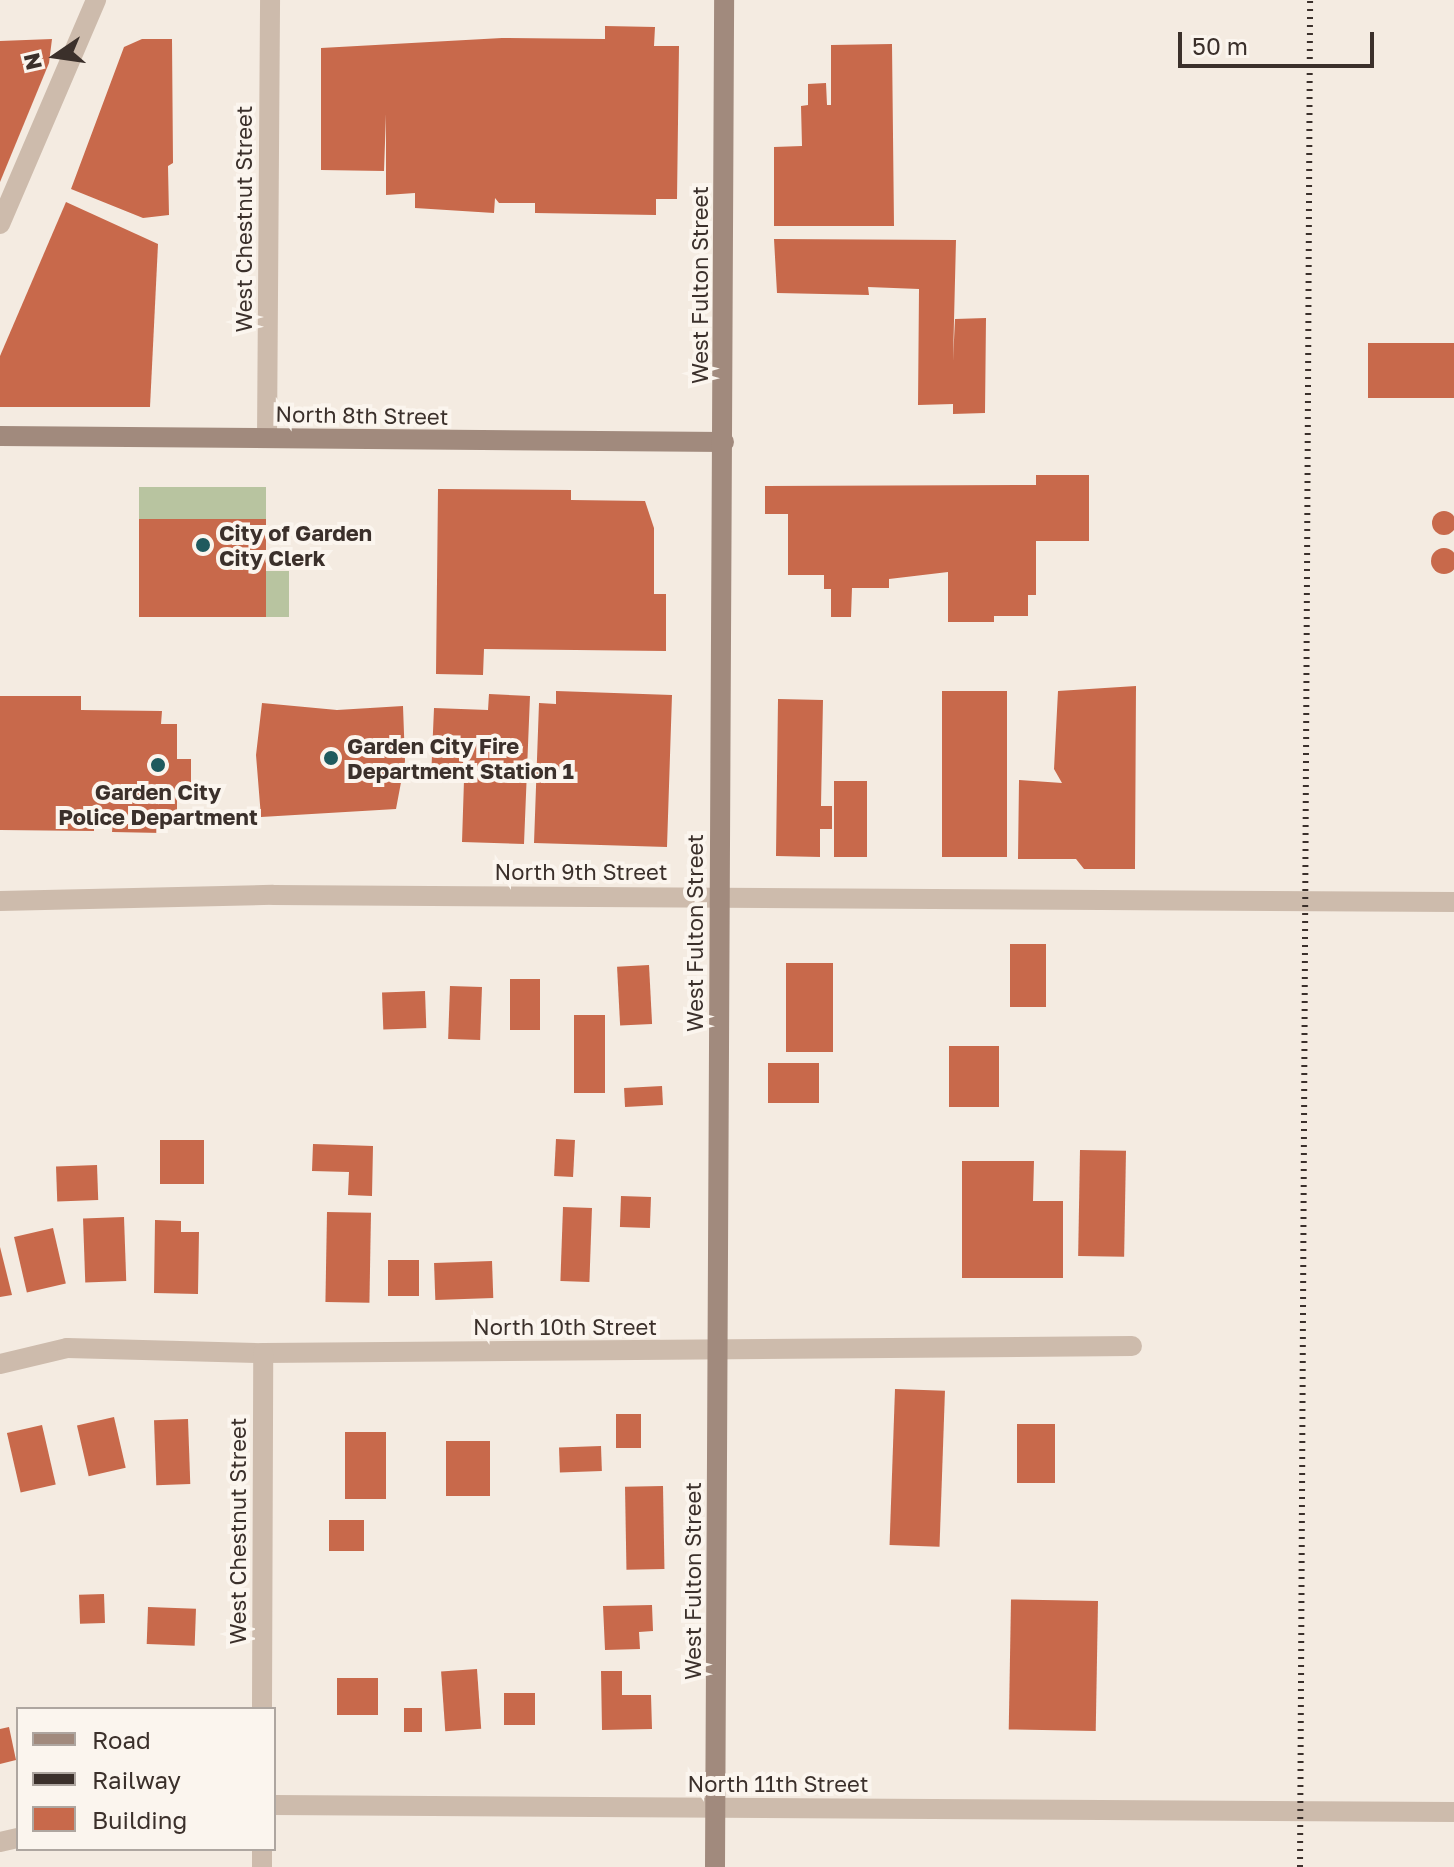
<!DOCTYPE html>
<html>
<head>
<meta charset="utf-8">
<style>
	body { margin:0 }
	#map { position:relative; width:1454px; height:1867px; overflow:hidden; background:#f4ebe1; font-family:"Golos Text",sans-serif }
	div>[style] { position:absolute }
	.green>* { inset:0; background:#b8c4a0; transform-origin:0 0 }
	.building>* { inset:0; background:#c8694b; transform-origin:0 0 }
	.round { border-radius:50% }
	.street>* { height:20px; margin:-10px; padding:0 10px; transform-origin:10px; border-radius:10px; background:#cdbbac }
	.secondary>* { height:20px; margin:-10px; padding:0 10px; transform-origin:10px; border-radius:10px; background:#a18a7d }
	.rail>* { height:6px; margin-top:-3px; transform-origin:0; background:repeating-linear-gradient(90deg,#3b302b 0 2px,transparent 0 8px) }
	.dots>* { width:22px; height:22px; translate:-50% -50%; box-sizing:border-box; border:4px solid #fbf5ee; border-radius:50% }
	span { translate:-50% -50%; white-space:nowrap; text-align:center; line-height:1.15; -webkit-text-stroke:8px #fbf5ee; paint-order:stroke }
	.street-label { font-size:22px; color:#3b302b }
	.poi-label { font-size:22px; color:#3b302b; font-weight:700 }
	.left { translate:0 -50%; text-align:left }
	.legend { position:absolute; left:16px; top:1707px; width:260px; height:144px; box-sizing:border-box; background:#fbf5ee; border:2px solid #aea6a0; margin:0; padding:10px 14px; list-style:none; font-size:24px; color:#3b302b }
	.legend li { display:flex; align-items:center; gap:16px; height:40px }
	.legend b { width:40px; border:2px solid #aea6a0 }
	.north { position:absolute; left:16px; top:16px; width:80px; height:80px; -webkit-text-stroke:6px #fbf5ee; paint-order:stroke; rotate:257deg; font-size:22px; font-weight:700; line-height:32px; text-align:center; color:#3b302b }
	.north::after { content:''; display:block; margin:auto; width:28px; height:36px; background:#3b302b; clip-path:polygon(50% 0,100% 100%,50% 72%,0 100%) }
	.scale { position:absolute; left:1178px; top:32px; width:196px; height:36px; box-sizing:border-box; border:4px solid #3b302b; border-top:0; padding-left:10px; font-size:24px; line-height:28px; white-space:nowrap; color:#3b302b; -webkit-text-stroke:6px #fbf5ee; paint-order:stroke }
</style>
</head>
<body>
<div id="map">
	<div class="green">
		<div style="left:139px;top:487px;width:127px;height:32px"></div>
		<div style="left:266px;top:571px;width:23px;height:46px"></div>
	</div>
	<div class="building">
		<div style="clip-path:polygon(605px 26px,655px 27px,654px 46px,679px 46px,677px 199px,656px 199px,656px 215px,535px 213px,535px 203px,499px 203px,495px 198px,494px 213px,415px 208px,415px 193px,386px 195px,386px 114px,384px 171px,321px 170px,321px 48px,502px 38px,605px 39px)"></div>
		<div style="clip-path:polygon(52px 39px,49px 63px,0 182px,0 41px)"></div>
		<div style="clip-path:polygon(142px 39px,172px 39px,173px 163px,168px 166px,169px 215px,143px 218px,71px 189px,124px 47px)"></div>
		<div style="clip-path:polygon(892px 44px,894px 226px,774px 226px,774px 147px,802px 146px,801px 106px,808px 105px,808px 84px,826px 83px,827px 105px,831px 105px,831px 45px)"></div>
		<div style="clip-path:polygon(66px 202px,158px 244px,150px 407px,0 407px,0 356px)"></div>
		<div style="clip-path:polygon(774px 239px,956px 240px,953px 361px,955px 319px,986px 318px,985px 413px,953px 414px,953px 404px,918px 405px,919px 289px,868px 287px,869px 295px,777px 293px)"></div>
		<div style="left:1368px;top:343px;width:86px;height:55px"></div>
		<div style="clip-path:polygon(1036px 475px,1089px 475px,1089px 541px,1036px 541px,1036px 595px,1028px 595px,1028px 616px,994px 616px,994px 622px,948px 622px,948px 572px,889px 579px,889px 588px,852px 588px,851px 617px,831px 617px,831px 589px,824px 589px,824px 575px,788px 575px,788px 514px,765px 514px,765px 486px,1036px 485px)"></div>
		<div style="clip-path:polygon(438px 489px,571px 490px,571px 500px,645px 501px,654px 528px,654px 594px,666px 594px,666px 651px,484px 649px,483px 675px,436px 674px)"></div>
		<div class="round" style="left:1432px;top:511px;width:24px;height:24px"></div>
		<div style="left:139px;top:519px;width:127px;height:98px"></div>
		<div class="round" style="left:1431px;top:548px;width:26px;height:26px"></div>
		<div style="clip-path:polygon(1136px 686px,1135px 869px,1084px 869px,1076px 859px,1018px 859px,1019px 780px,1062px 783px,1054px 769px,1058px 691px)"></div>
		<div style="clip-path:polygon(556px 691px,672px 695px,667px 847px,534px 843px,539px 703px,556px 704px)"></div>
		<div style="left:942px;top:691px;width:65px;height:166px"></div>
		<div style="clip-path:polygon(489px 694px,530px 696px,524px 844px,462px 842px,464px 780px,431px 779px,434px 708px,488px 710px)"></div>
		<div style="clip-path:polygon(0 696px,81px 696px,81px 710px,162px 711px,161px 724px,177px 724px,177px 759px,191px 759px,191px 789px,177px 789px,177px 818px,162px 818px,162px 833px,112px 832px,113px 821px,94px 820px,94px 831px,0 830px)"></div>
		<div style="clip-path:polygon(778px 699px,823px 700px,821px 806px,832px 806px,832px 829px,820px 829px,820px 857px,776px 856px)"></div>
		<div style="clip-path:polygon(262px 703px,337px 710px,403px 706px,405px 761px,396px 809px,261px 817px,256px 755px)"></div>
		<div style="left:834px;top:781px;width:33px;height:76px"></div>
		<div style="left:1010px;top:944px;width:36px;height:63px"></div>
		<div style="left:786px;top:963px;width:47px;height:89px"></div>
		<div style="left:649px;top:965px;width:59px;height:32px;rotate:87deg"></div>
		<div style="left:510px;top:979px;width:30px;height:51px"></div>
		<div style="left:450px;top:986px;width:32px;height:53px;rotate:2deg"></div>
		<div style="left:425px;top:991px;width:37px;height:43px;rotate:88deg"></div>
		<div style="left:574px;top:1015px;width:31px;height:78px"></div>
		<div style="left:949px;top:1046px;width:50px;height:61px"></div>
		<div style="left:768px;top:1063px;width:51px;height:40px"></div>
		<div style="left:662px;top:1086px;width:19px;height:38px;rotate:87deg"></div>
		<div style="left:556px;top:1139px;width:19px;height:37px;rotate:3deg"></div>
		<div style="left:204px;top:1140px;width:44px;height:44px;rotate:90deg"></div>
		<div style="clip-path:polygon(313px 1144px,373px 1146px,372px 1196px,348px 1195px,349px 1172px,312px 1171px)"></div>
		<div style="left:1080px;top:1150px;width:46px;height:106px;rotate:1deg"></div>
		<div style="clip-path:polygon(962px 1161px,1034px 1161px,1033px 1201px,1063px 1201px,1063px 1278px,962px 1278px)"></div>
		<div style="left:97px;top:1165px;width:35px;height:41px;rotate:88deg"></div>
		<div style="left:621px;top:1196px;width:30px;height:31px;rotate:2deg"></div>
		<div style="left:563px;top:1207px;width:29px;height:74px;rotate:2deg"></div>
		<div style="left:327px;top:1212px;width:44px;height:90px;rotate:1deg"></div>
		<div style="left:124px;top:1217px;width:64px;height:41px;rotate:88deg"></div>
		<div style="clip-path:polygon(155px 1220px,181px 1221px,181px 1232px,199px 1232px,198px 1294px,154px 1293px)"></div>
		<div style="left:53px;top:1228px;width:57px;height:40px;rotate:77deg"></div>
		<div style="clip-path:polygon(0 1247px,12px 1295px,0 1297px)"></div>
		<div style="left:388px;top:1260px;width:31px;height:36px"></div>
		<div style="left:492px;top:1261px;width:37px;height:58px;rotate:88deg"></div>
		<div style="left:895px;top:1389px;width:50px;height:156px;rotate:2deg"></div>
		<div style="left:616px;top:1414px;width:25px;height:34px"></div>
		<div style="left:114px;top:1417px;width:52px;height:38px;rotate:77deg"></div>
		<div style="left:188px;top:1419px;width:65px;height:34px;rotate:88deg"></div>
		<div style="left:1017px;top:1424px;width:38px;height:59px"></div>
		<div style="left:42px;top:1425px;width:61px;height:36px;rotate:77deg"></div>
		<div style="left:345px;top:1432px;width:41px;height:67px"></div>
		<div style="left:446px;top:1441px;width:44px;height:55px"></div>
		<div style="left:601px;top:1446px;width:25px;height:42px;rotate:88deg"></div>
		<div style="left:663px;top:1486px;width:83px;height:38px;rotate:89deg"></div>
		<div style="left:329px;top:1520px;width:35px;height:31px"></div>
		<div style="left:104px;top:1594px;width:29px;height:25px;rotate:88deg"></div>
		<div style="left:1098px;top:1601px;width:130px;height:87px;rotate:91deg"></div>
		<div style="clip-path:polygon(652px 1605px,653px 1631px,639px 1632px,640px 1649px,605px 1650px,603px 1606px)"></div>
		<div style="left:148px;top:1607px;width:48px;height:37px;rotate:2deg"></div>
		<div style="left:477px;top:1669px;width:60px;height:36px;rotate:86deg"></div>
		<div style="clip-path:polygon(601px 1671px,622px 1671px,622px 1695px,651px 1695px,652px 1729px,602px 1730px)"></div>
		<div style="left:337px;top:1678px;width:41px;height:37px"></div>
		<div style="left:504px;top:1693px;width:31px;height:32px"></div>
		<div style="left:404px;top:1708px;width:18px;height:24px"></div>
		<div style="clip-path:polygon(9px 1727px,16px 1760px,0 1764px,0 1729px)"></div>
	</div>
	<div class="street">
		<div style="left:0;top:224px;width:244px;rotate:-66.8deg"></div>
		<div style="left:267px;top:438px;width:438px;rotate:-89.6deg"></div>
		<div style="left:0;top:901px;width:273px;rotate:-1.3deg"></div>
		<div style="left:273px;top:895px;width:1181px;rotate:0.34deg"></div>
		<div style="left:0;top:1364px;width:69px;rotate:-13.4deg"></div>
		<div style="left:67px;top:1348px;width:196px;rotate:1.5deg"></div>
		<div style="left:263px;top:1353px;width:869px;rotate:-0.46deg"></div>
		<div style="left:262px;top:1709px;width:356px;rotate:-89.8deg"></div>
		<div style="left:274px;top:1805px;width:1180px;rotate:0.34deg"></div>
		<div style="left:0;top:1842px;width:18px;rotate:-13deg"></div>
		<div style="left:262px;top:1849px;width:18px;rotate:90deg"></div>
	</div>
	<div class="secondary">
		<div style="left:0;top:436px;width:724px;rotate:0.47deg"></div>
		<div style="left:715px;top:1867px;width:1867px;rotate:-89.72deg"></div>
	</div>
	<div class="rail">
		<div style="left:1300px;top:1867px;width:1867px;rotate:-89.69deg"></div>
	</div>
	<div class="dots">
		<div style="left:203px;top:545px;background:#1f5a5e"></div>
		<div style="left:331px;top:758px;background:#1f5a5e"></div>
		<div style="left:158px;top:765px;background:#1f5a5e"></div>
	</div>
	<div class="street-label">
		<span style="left:244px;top:219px;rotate:-90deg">West Chestnut Street</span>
		<span style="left:700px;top:285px;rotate:-90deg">West Fulton Street</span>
		<span style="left:362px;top:415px;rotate:1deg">North 8th Street</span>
		<span style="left:581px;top:872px">North 9th Street</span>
		<span style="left:695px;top:933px;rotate:-90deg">West Fulton Street</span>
		<span style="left:565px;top:1327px">North 10th Street</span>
		<span style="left:238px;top:1531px;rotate:-90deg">West Chestnut Street</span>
		<span style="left:693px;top:1581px;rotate:-90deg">West Fulton Street</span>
		<span style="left:778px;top:1784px">North 11th Street</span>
	</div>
	<div class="poi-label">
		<span class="left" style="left:219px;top:545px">City of Garden<br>City Clerk</span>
		<span class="left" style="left:347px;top:758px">Garden City Fire<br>Department Station 1</span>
		<span style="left:158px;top:804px">Garden City<br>Police Department</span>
	</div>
	<ul class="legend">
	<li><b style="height:10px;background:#a18a7d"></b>Road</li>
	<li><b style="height:10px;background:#3b302b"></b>Railway</li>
	<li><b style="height:22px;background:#c8694b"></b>Building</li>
	</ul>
	<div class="north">N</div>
	<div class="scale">50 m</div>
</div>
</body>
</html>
